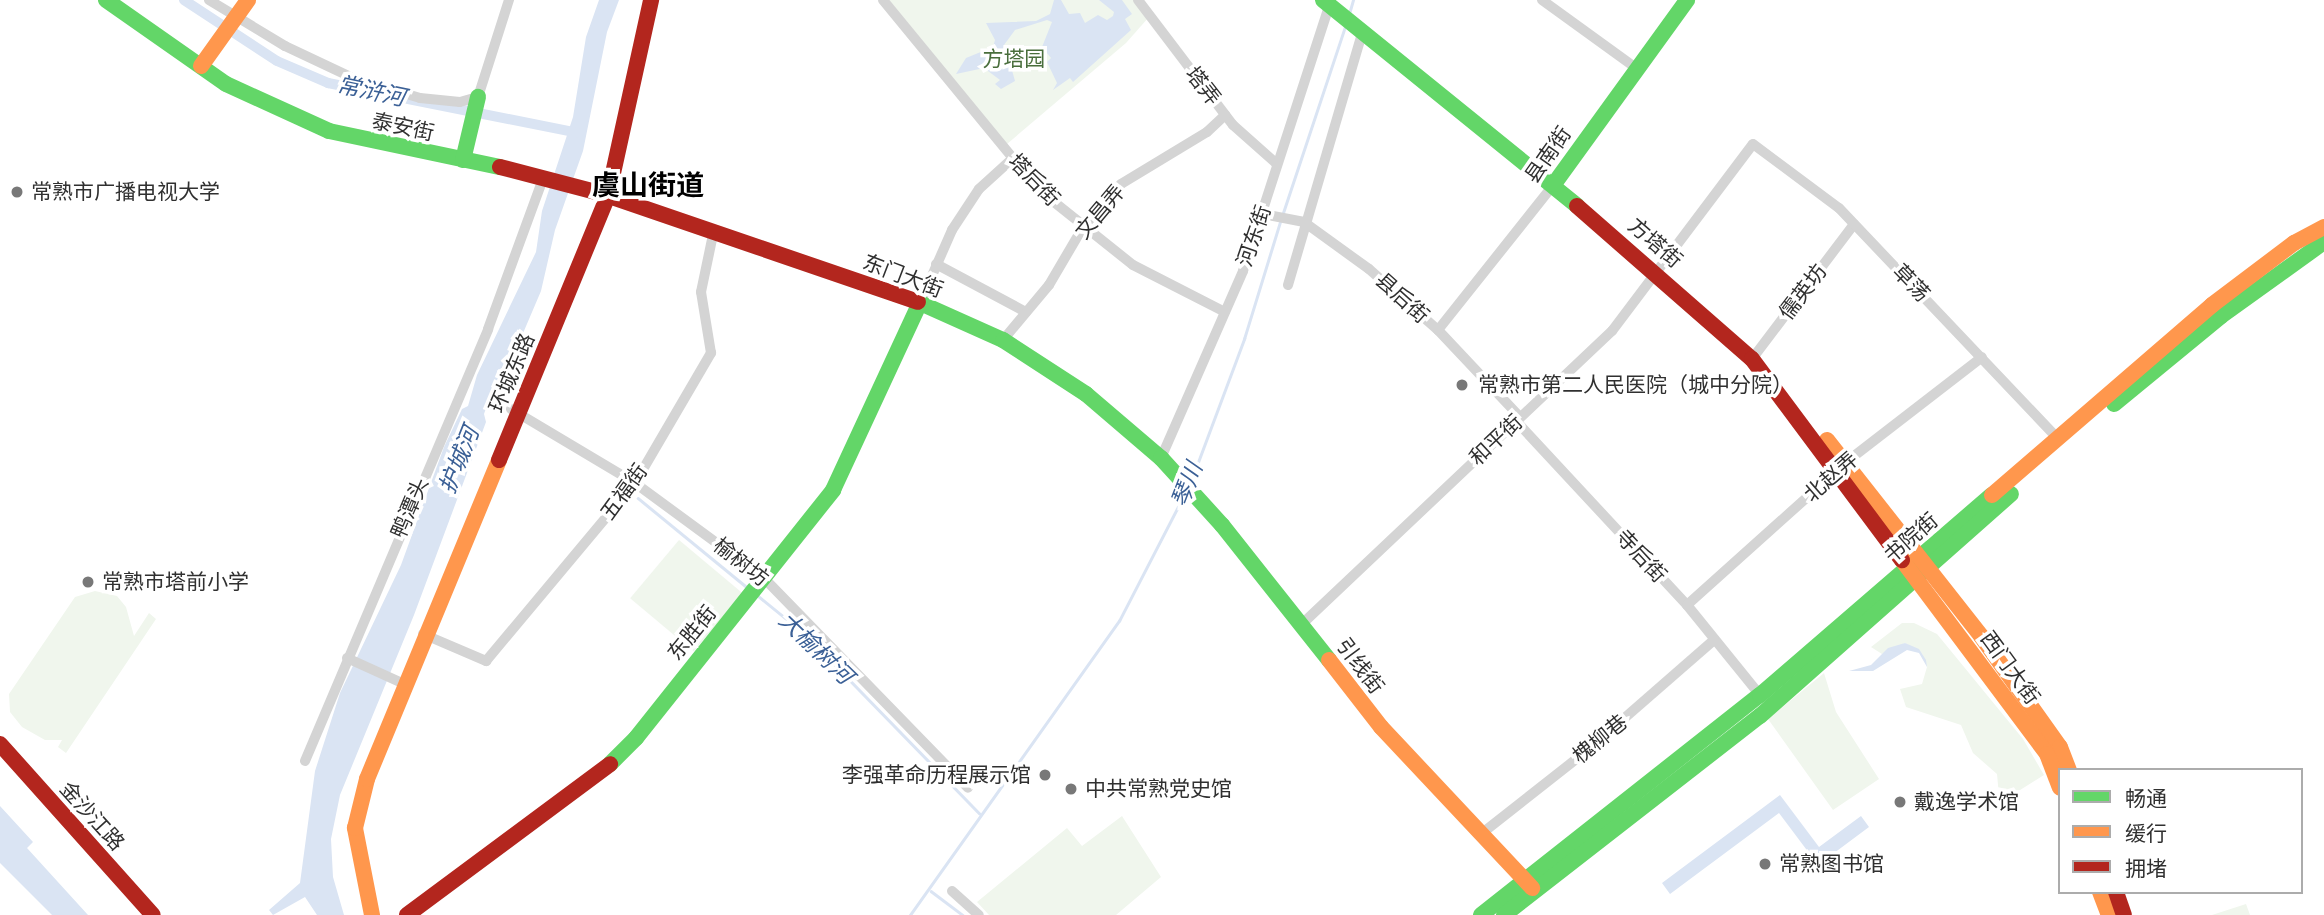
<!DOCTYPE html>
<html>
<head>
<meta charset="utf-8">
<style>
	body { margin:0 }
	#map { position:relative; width:2324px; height:915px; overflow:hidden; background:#fff; font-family:"Public Sans","Noto Sans SC",sans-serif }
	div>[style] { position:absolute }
	.green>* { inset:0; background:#f0f6ed; transform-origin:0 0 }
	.water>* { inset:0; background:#dae4f3 }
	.stream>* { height:2.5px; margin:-1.25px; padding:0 1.25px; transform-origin:1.25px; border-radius:1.25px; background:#dae4f3 }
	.canal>* { height:10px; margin:-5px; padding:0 5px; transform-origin:5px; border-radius:5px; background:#dae4f3 }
	.street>* { height:10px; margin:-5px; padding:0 5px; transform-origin:5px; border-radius:5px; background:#d4d4d4 }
	.fast>* { height:16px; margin:-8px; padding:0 8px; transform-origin:8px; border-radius:8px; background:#63d668 }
	.slow>* { height:16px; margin:-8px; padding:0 8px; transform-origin:8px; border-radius:8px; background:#ff974d }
	.jam>* { height:16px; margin:-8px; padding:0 8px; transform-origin:8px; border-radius:8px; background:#b3261e }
	.dots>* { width:19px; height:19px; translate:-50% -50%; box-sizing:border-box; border:4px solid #fff; border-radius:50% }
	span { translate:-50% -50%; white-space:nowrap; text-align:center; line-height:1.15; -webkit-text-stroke:7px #fff; paint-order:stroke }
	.park-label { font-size:21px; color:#496e3c }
	.street-label { font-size:21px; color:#303030 }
	.poi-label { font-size:21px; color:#303030 }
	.left { translate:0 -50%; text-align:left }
	.right { translate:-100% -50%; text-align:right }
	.water-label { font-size:23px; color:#3b6096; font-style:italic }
	.district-label { font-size:28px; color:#000; font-weight:700 }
	.legend { position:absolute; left:2058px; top:768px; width:245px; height:126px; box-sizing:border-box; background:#fff; border:2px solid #acacac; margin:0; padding:9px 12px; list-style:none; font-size:21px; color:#303030 }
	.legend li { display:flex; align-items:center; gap:14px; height:35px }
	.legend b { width:35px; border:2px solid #acacac }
</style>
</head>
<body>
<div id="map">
	<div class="green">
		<div style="clip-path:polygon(889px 0,1137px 0,1149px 17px,1126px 43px,1007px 144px)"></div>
		<div style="left:679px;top:540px;width:83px;height:76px;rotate:40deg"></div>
		<div style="clip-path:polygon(95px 591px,117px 596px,126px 607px,134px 636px,149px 613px,156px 619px,66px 753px,58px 747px,62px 740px,45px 740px,22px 727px,10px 712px,9px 694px,75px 597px)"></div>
		<div style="clip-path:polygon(1902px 623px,1914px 623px,1937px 634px,2023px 739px,2044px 775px,2009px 797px,1999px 796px,1997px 774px,1973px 753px,1961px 725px,1906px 707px,1900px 689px,1922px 684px,1927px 667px,1922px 654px,1905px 643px,1882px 654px,1871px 647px)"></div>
		<div style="clip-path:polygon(1824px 673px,1836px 712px,1879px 779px,1833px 810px,1768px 719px)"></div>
		<div style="clip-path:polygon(1122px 816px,1161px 877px,1116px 915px,989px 915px,977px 902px,1067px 828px,1082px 846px)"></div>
		<div style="clip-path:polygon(2246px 904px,2250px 915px,2212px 915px)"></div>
	</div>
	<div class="water">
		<div style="clip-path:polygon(599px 0,619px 0,607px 32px,583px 151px,555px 230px,541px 291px,501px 385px,492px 391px,484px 414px,486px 422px,414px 615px,340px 795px,331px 839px,333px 877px,344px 915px,317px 915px,305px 897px,273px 915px,269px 910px,300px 883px,315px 771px,340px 693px,401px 565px,444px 447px,462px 409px,468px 406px,477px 375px,536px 252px,542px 211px,573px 117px,586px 37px)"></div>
		<div style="clip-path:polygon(1054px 0,1061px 0,1069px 14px,1080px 13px,1085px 23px,1098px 15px,1107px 20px,1113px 16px,1114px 12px,1099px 0,1122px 0,1132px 14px,1125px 19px,1131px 30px,1073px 82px,1070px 78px,1053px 90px,1057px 83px,1047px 62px,1051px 58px,1042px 47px,1052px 22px,1047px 20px,1015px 30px,1004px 45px,1001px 55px,1010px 63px,1015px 81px,1001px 89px,995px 84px,1000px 80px,984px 68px,956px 74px,966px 58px,993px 47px,995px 40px,986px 23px,1036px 21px,1050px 14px)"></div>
		<div style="clip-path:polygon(1905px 643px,1919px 649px,1926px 660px,1927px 667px,1919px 653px,1907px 650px,1873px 671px,1849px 671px,1871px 665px,1888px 648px)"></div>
		<div style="clip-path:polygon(1780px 795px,1819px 847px,1861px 816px,1869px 827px,1818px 865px,1779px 813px,1670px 894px,1662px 883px)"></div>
		<div style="clip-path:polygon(0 806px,33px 842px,27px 848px,88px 915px,52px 915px,0 863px)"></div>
	</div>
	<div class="stream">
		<div style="left:1349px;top:14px;width:15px;rotate:-74deg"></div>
		<div style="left:1283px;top:213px;width:196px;rotate:-71.6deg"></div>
		<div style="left:1191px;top:481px;width:152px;rotate:-69.5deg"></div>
		<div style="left:1244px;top:339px;width:126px;rotate:-72.9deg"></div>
		<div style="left:638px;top:498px;width:144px;rotate:39.3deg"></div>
		<div style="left:757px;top:595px;width:62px;rotate:39.1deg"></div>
		<div style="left:805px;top:634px;width:250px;rotate:45.8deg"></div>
		<div style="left:931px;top:891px;width:40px;rotate:37deg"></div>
		<div style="left:910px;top:915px;width:361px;rotate:-54.6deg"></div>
		<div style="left:1119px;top:621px;width:144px;rotate:-62.7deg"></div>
	</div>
	<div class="canal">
		<div style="left:184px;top:0;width:111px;rotate:33.3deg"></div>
		<div style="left:277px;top:61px;width:56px;rotate:23.3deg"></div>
		<div style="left:328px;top:83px;width:255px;rotate:11.3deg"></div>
	</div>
	<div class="street">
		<div style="left:209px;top:0;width:89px;rotate:31.2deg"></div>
		<div style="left:285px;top:46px;width:75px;rotate:25.2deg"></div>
		<div style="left:353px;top:78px;width:70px;rotate:16.6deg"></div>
		<div style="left:420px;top:98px;width:40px;rotate:5.7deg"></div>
		<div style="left:460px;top:102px;width:19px;rotate:-16deg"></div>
		<div style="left:478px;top:97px;width:102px;rotate:-72.3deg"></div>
		<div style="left:883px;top:0;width:246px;rotate:50.6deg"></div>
		<div style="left:1039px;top:190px;width:120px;rotate:38.6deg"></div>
		<div style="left:1133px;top:265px;width:103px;rotate:27.1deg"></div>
		<div style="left:1138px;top:0;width:157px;rotate:52.8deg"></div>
		<div style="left:1233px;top:125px;width:59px;rotate:41.6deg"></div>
		<div style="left:1542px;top:0;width:116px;rotate:35.9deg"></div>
		<div style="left:1263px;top:214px;width:42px;rotate:11deg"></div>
		<div style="left:1304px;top:222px;width:80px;rotate:35.9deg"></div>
		<div style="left:1369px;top:269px;width:92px;rotate:41.5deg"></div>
		<div style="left:1438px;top:330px;width:120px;rotate:46.7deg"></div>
		<div style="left:936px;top:264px;width:102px;rotate:28.1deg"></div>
		<div style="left:1288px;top:285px;width:263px;rotate:-73.6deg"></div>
		<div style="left:920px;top:303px;width:80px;rotate:-66.3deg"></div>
		<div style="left:952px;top:230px;width:49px;rotate:-56.6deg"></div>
		<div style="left:979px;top:189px;width:45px;rotate:-42.3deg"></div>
		<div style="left:1438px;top:330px;width:186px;rotate:-51.5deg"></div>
		<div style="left:1003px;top:340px;width:72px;rotate:-50.1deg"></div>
		<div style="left:1049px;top:285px;width:67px;rotate:-59.6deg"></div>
		<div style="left:1083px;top:227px;width:57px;rotate:-48.5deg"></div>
		<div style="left:1121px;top:184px;width:100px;rotate:-31.2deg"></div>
		<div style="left:1207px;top:132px;width:25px;rotate:-43deg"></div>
		<div style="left:1752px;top:359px;width:169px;rotate:-52.9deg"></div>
		<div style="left:511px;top:409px;width:144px;rotate:30.8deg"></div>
		<div style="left:635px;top:483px;width:159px;rotate:36.3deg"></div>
		<div style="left:763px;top:577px;width:294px;rotate:45.8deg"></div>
		<div style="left:1516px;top:421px;width:251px;rotate:47.1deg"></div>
		<div style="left:1687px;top:605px;width:116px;rotate:51deg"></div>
		<div style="left:1161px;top:458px;width:204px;rotate:-66.3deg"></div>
		<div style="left:1243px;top:271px;width:278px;rotate:-72deg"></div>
		<div style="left:1687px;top:605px;width:212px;rotate:-41.9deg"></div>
		<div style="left:1845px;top:463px;width:173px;rotate:-37.7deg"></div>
		<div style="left:1302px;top:624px;width:427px;rotate:-43.4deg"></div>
		<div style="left:1612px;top:331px;width:234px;rotate:-53deg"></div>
		<div style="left:1753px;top:144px;width:107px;rotate:36.7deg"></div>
		<div style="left:1839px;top:208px;width:315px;rotate:46.5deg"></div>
		<div style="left:423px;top:634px;width:69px;rotate:23.2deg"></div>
		<div style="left:486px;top:661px;width:232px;rotate:-50.1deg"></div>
		<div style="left:635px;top:483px;width:151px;rotate:-59.7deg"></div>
		<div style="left:711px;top:353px;width:62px;rotate:-99.3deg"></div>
		<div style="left:701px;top:292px;width:63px;rotate:-78.2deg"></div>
		<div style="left:347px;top:658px;width:58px;rotate:24.4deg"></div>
		<div style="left:305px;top:761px;width:469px;rotate:-67deg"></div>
		<div style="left:488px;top:329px;width:163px;rotate:-69.9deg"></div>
		<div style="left:1481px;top:834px;width:137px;rotate:-38.2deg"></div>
		<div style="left:1589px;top:749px;width:166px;rotate:-41.1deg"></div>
		<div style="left:952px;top:891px;width:36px;rotate:42deg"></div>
	</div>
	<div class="fast">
		<div style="left:106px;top:0;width:146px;rotate:35deg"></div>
		<div style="left:226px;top:84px;width:113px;rotate:24.5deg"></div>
		<div style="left:329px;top:131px;width:175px;rotate:11.9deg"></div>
		<div style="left:1323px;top:0;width:327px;rotate:39deg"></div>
		<div style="left:463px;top:160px;width:65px;rotate:-76.6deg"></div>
		<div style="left:1554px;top:184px;width:227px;rotate:-54.1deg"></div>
		<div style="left:918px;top:302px;width:93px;rotate:24.1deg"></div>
		<div style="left:1003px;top:340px;width:99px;rotate:33deg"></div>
		<div style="left:1086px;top:394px;width:99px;rotate:40.5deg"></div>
		<div style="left:1161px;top:458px;width:91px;rotate:47.7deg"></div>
		<div style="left:1222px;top:525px;width:172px;rotate:51.6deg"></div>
		<div style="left:2114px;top:404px;width:139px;rotate:-39.4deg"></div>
		<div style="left:2221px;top:316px;width:127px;rotate:-35.7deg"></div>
		<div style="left:610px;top:764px;width:37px;rotate:-45deg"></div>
		<div style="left:636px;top:738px;width:317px;rotate:-51.5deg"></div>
		<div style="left:833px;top:490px;width:206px;rotate:-65.1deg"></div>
		<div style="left:1481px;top:915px;width:355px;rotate:-38.3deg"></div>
		<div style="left:1760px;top:695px;width:306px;rotate:-40.8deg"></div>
		<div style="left:1504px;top:915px;width:324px;rotate:-37.9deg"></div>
		<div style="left:1760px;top:716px;width:335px;rotate:-41.5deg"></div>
	</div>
	<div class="slow">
		<div style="left:201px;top:66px;width:81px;rotate:-54.5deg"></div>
		<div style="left:1827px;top:440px;width:249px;rotate:51.8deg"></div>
		<div style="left:1981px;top:636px;width:136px;rotate:54.6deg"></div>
		<div style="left:2060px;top:747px;width:25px;rotate:69deg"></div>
		<div style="left:1992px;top:495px;width:291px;rotate:-40.8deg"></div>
		<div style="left:2212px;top:305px;width:103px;rotate:-37.1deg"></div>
		<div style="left:2294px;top:243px;width:34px;rotate:-28deg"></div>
		<div style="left:1902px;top:560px;width:242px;rotate:53.2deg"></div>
		<div style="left:2047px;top:754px;width:36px;rotate:69deg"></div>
		<div style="left:1329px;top:660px;width:85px;rotate:52.2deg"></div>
		<div style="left:1381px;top:727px;width:221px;rotate:46.8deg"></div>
		<div style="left:2100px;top:892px;width:25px;rotate:69deg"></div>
		<div style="left:372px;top:915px;width:89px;rotate:-101.1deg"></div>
		<div style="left:355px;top:828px;width:50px;rotate:-76.2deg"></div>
		<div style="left:367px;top:779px;width:345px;rotate:-67.5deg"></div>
	</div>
	<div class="jam">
		<div style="left:500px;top:167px;width:103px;rotate:14.6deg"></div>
		<div style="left:600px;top:193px;width:336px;rotate:18.9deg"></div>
		<div style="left:1577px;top:206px;width:232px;rotate:41.2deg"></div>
		<div style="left:1752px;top:359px;width:251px;rotate:53.3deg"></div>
		<div style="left:499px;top:460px;width:286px;rotate:-67.6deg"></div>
		<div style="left:608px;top:196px;width:201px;rotate:-77.6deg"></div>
		<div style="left:0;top:744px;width:229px;rotate:48.2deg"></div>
		<div style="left:2116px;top:892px;width:24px;rotate:71deg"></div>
		<div style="left:407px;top:915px;width:253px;rotate:-36.6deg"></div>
	</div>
	<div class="dots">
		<div style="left:17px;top:192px;background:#787878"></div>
		<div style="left:1462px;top:385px;background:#787878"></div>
		<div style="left:88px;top:582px;background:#787878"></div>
		<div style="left:1045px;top:775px;background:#787878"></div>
		<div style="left:1071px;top:789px;background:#787878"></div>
		<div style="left:1900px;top:802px;background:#787878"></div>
		<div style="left:1765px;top:864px;background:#787878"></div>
	</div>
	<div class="park-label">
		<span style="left:1014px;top:59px">方塔园</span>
	</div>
	<div class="street-label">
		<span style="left:1203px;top:86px;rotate:52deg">塔弄</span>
		<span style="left:403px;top:127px;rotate:12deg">泰安街</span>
		<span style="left:1548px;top:155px;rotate:-55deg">县南街</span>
		<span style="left:1034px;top:180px;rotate:46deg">塔后街</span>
		<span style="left:1100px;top:212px;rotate:-50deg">文昌弄</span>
		<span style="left:1254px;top:236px;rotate:-71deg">河东街</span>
		<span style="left:1655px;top:243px;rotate:41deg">方塔街</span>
		<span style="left:903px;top:276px;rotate:21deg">东门大街</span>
		<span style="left:1911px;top:283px;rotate:46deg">草荡</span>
		<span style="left:1803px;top:292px;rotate:-53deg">儒英坊</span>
		<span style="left:1402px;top:298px;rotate:42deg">县后街</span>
		<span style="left:512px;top:373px;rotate:-67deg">环城东路</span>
		<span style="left:1496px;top:440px;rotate:-43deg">和平街</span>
		<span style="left:1831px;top:477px;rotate:-41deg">北赵弄</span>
		<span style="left:624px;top:492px;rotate:-54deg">五福街</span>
		<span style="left:410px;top:508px;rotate:-67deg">鸭潭头</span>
		<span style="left:1911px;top:538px;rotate:-41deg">书院街</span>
		<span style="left:1641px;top:556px;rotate:47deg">寺后街</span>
		<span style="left:741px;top:562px;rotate:38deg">榆树坊</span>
		<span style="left:692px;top:633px;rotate:-51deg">东胜街</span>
		<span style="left:1360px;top:666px;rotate:53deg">引线街</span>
		<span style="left:2010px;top:668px;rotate:54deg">西门大街</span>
		<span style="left:1600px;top:739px;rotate:-39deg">槐柳巷</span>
		<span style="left:92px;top:816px;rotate:48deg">金沙江路</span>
	</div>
	<div class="poi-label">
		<span class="left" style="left:31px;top:192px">常熟市广播电视大学</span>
		<span class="left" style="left:1478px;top:385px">常熟市第二人民医院（城中分院）</span>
		<span class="left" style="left:102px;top:582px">常熟市塔前小学</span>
		<span class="right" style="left:1031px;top:775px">李强革命历程展示馆</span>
		<span class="left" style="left:1085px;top:789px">中共常熟党史馆</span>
		<span class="left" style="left:1914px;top:802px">戴逸学术馆</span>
		<span class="left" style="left:1779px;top:864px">常熟图书馆</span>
	</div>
	<div class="water-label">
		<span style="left:371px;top:91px;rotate:12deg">常浒河</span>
		<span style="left:459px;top:460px;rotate:-68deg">护城河</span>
		<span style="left:1187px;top:485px;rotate:-69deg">琴川</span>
		<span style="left:816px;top:648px;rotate:44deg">大榆树河</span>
	</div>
	<div class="district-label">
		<span style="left:648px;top:185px">虞山街道</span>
	</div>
	<ul class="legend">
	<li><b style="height:9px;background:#63d668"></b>畅通</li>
	<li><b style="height:9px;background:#ff974d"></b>缓行</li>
	<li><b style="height:9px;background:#b3261e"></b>拥堵</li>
	</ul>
</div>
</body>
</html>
